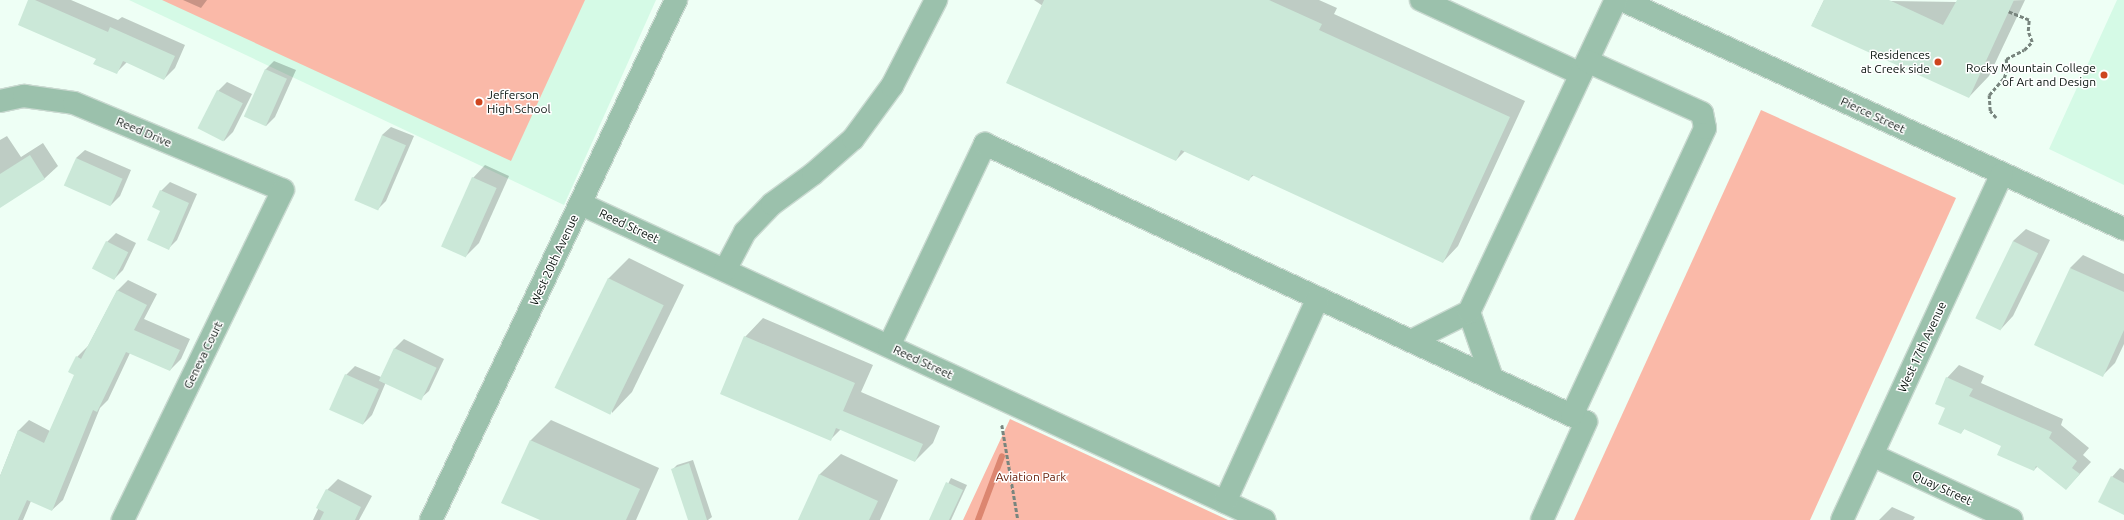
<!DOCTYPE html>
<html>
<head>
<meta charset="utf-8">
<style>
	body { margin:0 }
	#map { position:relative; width:2124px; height:520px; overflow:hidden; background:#eefff5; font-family:Ubuntu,sans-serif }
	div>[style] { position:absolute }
	.built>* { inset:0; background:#d5fae6 }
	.green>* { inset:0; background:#fab9a8 }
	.shadow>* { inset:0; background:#0003 }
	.stream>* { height:6px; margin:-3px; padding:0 3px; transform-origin:3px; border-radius:3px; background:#dc8670 }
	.building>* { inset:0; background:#cbe8d8; transform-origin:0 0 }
	.path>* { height:2.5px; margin-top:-1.25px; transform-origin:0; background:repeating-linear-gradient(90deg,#78857e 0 4px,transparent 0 6px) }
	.roads { filter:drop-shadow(1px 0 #c9d9d0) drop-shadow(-1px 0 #c9d9d0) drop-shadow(0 1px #c9d9d0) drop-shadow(0 -1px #c9d9d0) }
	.minor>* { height:22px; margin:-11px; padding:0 11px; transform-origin:11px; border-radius:11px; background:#9bc1ac }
	.dots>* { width:11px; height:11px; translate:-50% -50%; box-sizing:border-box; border:2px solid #fff; border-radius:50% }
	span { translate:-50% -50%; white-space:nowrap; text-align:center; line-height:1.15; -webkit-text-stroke:3px #fff; paint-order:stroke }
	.poi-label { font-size:12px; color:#09130e }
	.right { translate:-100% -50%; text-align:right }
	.left { translate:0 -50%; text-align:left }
	.street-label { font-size:12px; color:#09130e }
	.park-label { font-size:12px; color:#661a04 }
</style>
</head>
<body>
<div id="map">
	<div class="built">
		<div style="clip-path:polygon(129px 0,656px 0,564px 205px)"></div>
		<div style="clip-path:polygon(2117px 0,2124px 0,2124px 185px,2049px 149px)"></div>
	</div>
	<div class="green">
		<div style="clip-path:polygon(162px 0,585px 0,511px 161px)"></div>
		<div style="clip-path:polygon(1761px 110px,1956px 198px,1810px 520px,1574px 520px)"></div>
		<div style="clip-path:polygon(1010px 419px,1228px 520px,1229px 520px,963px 520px)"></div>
	</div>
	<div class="shadow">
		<div style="clip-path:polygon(29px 0,71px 0,118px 20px,122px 17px,185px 45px,175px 68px,164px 79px,127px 62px,116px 73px)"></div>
		<div style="clip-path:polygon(183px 0,207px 0,201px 8px)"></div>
		<div style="clip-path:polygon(1034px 0,1319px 0,1337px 8px,1334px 14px,1525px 101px,1458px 246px,1443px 262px,1254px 175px,1248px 180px,1185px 151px,1176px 160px,1043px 6px)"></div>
		<div style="clip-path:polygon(1824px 0,1957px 2px,2025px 0,1989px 76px,1969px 97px,1812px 25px)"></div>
		<div style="clip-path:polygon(274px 61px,296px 70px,275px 117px,266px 126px,265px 70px)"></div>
		<div style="clip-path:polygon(227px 82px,252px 94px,233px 132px,224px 141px,218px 91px)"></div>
		<div style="clip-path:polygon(391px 127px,414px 136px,386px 201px,377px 210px,382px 135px)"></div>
		<div style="clip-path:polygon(7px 136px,21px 157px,43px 143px,58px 166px,45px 178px,0 207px,0 140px)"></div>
		<div style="clip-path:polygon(85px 150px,131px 170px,120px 196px,111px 205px,76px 158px)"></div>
		<div style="clip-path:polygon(485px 165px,509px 176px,479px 243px,466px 256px,473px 178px)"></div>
		<div style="clip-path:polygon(170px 182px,197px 194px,177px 240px,168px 249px,161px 210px,161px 191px)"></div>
		<div style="clip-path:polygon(2026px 229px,2050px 240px,2013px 316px,2001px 329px,2013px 241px)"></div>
		<div style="clip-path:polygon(116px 233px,136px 243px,123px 270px,114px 279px,107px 242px)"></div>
		<div style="clip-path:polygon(2083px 255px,2124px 274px,2124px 344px,2115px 363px,2103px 375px,2070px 268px)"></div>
		<div style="clip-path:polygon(629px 258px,684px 285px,632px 392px,612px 413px,608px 279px)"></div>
		<div style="clip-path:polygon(128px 280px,157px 294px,144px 319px,190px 339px,181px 359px,170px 370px,130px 353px,108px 400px,100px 408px,63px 500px,52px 510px,31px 501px,23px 520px,0 520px,0 476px,18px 431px,29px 420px,50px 431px,75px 374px,77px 357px,88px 346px,117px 291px)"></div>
		<div style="clip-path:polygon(763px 318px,873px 365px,861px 392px,940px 426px,933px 443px,915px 461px,841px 429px,830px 440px,745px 337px)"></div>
		<div style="clip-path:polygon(404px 339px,444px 359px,429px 391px,420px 399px,386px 382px,372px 415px,363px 424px,346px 375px,355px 366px,381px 377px,395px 348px)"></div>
		<div style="clip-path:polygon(1959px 365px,1984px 376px,1981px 383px,2063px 419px,2061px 425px,2089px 448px,2083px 455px,2091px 462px,2066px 489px,2038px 466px,2034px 470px,2002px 445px,1965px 428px,1961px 433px,1947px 408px,1947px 378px)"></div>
		<div style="clip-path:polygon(551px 420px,659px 468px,636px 520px,543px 520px,503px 502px,531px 440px)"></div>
		<div style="clip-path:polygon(841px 454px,898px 480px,880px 520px,799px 520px,820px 474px)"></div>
		<div style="clip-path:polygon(693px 460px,712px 517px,708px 520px,689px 520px,672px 470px,677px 465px)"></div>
		<div style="clip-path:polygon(2120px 468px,2124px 470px,2124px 513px,2112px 477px)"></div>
		<div style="clip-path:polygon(951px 478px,967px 485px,951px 520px,930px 520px)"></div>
		<div style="clip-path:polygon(338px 479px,372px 496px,359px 520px,313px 520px,327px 490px)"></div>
		<div style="clip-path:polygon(1892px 507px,1915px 517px,1913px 520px,1879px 520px)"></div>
	</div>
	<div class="stream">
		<div style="left:978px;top:520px;width:68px;rotate:-69.4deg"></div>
	</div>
	<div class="building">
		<div style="clip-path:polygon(28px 0,35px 0,108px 32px,110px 27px,175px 56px,164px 80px,123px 61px,117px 74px,93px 64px,96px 59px,18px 25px)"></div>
		<div style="clip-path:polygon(1044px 0,1269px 0,1322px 24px,1319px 30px,1510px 117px,1443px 263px,1252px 175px,1249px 181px,1181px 150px,1176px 161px,1006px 83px)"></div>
		<div style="clip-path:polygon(1824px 0,1889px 0,1943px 25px,1957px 0,2014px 0,1969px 98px,1811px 26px)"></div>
		<div style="left:265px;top:69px;width:24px;height:52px;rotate:24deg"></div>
		<div style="left:217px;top:90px;width:29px;height:43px;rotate:27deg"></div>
		<div style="left:382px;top:135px;width:26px;height:71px;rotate:23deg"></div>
		<div style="clip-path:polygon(30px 155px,45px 179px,0 208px,0 174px)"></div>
		<div style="left:76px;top:158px;width:51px;height:30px;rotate:24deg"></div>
		<div style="left:472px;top:177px;width:27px;height:76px;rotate:24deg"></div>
		<div style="clip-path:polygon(160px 190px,189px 203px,169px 250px,147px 240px,160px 211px,152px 207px)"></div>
		<div style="left:106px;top:241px;width:25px;height:31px;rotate:27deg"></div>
		<div style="left:2013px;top:241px;width:28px;height:86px;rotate:26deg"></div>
		<div style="clip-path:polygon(2070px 268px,2124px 292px,2124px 330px,2103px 377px,2034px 345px)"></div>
		<div style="left:608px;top:278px;width:62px;height:122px;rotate:26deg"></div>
		<div style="clip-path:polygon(117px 290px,147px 305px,134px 330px,180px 350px,170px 371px,126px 352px,97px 412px,93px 410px,52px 511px,27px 500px,18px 520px,0 520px,0 476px,18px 430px,44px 443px,74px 375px,68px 372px,76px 356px,81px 359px)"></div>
		<div style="clip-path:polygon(744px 336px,855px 383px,843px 411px,923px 444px,915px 462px,836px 428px,831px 441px,720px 394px)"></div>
		<div style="left:394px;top:348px;width:47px;height:36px;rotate:25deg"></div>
		<div style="left:345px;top:374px;width:37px;height:39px;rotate:24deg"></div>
		<div style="clip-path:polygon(1946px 377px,1973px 389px,1969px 396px,2052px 432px,2049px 438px,2077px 461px,2072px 468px,2080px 474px,2066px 490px,2036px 466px,2034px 471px,1997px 455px,2001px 446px,1964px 429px,1961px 434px,1938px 424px,1945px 408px,1935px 404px)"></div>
		<div style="clip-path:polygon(530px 440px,640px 489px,626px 520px,540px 520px,501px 503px)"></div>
		<div style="clip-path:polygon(689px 463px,707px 520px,688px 520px,671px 469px)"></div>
		<div style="clip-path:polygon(819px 474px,878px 501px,869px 520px,798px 520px)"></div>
		<div style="clip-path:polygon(2111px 476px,2124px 483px,2124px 515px,2098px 502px)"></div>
		<div style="clip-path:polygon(946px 482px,963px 490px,949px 520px,929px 520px)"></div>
		<div style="clip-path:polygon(326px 489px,361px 507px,355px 520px,320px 520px,324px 512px,316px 508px)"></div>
	</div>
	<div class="path">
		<div style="left:1996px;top:118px;width:9px;rotate:-131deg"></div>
		<div style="left:1990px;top:111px;width:16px;rotate:-94deg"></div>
		<div style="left:1989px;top:95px;width:23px;rotate:-49deg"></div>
		<div style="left:2004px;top:78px;width:9px;rotate:-72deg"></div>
		<div style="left:2007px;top:69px;width:10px;rotate:-96deg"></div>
		<div style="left:2006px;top:59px;width:20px;rotate:-27deg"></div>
		<div style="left:2024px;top:50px;width:11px;rotate:-45deg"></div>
		<div style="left:2032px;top:42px;width:12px;rotate:-110deg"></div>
		<div style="left:2028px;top:31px;width:11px;rotate:-85deg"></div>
		<div style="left:2029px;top:20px;width:22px;rotate:-158deg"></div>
		<div style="left:1002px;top:425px;width:96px;rotate:80.4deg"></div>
	</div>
	<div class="roads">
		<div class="minor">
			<div style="left:1421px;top:0;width:176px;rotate:24.8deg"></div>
			<div style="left:1622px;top:0;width:552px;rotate:24.52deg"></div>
			<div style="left:0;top:101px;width:25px;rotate:-12deg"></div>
			<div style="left:24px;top:96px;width:50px;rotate:8deg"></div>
			<div style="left:74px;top:103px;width:226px;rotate:22.6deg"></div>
			<div style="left:283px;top:190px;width:367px;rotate:115.9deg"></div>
			<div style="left:581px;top:204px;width:753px;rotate:24.83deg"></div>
			<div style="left:725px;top:270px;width:43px;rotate:-62.2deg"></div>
			<div style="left:745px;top:232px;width:39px;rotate:-46deg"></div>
			<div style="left:772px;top:204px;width:51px;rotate:-36.2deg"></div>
			<div style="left:813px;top:174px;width:53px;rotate:-41.2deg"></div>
			<div style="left:853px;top:139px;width:66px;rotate:-53.7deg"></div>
			<div style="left:892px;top:86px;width:97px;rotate:-62.9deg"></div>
			<div style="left:1469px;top:312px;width:70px;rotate:70.8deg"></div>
			<div style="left:1411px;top:341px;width:65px;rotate:-26.6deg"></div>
			<div style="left:1469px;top:312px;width:345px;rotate:-64.8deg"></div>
			<div style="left:889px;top:346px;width:224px;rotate:-64.6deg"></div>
			<div style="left:985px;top:144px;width:662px;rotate:24.82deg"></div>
			<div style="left:1586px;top:422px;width:107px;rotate:114.2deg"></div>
			<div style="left:1572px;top:415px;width:316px;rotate:-65.1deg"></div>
			<div style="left:1705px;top:128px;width:15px;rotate:-101deg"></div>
			<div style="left:1702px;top:113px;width:126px;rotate:-155.7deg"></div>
			<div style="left:1872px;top:455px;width:154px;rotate:24.9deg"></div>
			<div style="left:1225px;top:502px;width:224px;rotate:-65.5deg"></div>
			<div style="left:431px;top:520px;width:575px;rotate:-64.77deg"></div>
			<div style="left:1842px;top:520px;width:381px;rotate:-65.2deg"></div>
		</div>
	</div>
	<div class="dots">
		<div style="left:1938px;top:62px;background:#ce451f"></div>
		<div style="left:2104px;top:75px;background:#ce451f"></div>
		<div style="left:479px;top:102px;background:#ce451f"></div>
	</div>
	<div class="poi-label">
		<span class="right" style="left:1930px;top:62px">Residences<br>at Creek side</span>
		<span class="right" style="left:2096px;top:75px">Rocky Mountain College<br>of Art and Design</span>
		<span class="left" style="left:487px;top:102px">Jefferson<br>High School</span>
	</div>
	<div class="street-label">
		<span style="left:1873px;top:115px;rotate:25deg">Pierce Street</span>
		<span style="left:144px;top:132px;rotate:23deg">Reed Drive</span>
		<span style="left:629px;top:226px;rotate:25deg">Reed Street</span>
		<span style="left:554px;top:260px;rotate:-65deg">West 20th Avenue</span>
		<span style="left:1922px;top:347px;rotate:-65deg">West 17th Avenue</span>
		<span style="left:203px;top:355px;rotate:-64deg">Geneva Court</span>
		<span style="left:923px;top:362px;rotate:25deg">Reed Street</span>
		<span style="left:1942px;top:488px;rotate:25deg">Quay Street</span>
	</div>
	<div class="park-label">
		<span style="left:1031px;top:477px">Aviation Park</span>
	</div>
</div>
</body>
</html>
